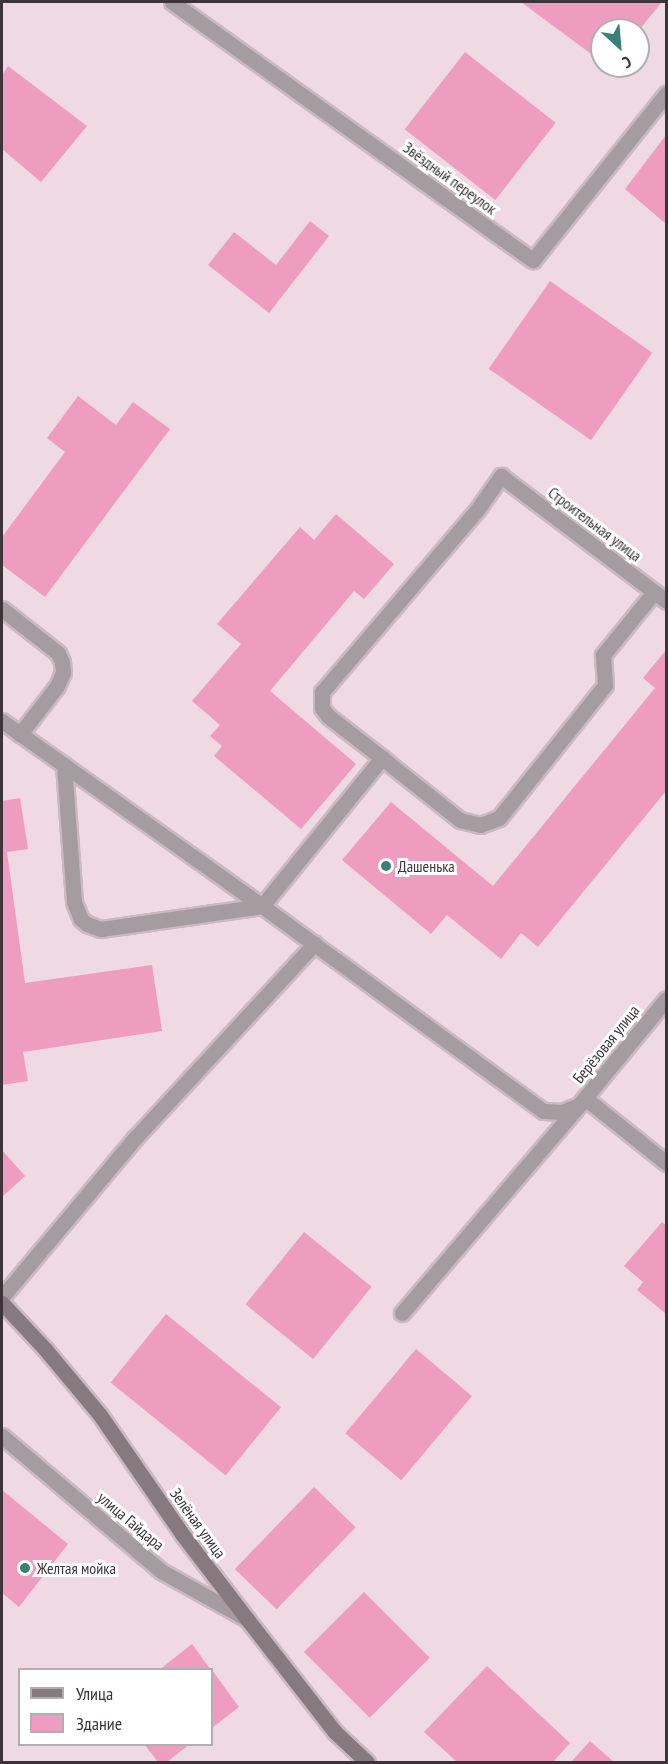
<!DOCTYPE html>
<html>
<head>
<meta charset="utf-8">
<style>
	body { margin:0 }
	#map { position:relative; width:668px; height:1764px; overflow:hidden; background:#efdae3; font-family:"PT Sans Narrow",sans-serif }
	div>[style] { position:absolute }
	.building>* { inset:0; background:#ef9cc1; transform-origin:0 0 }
	.roads { filter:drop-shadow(2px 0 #cbb9c1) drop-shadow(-2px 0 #cbb9c1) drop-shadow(0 2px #cbb9c1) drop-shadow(0 -2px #cbb9c1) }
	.service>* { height:15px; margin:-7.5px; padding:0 7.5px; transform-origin:7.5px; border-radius:7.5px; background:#a59c9f }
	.minor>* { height:15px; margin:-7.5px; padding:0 7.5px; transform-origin:7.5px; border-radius:7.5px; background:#a59c9f }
	.secondary>* { height:15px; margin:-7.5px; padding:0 7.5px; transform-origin:7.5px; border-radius:7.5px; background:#877a7f }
	.dots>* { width:16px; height:16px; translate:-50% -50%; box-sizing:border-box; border:3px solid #fff; border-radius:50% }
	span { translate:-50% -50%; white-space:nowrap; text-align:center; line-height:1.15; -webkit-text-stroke:6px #fff; paint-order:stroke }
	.street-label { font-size:16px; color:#3c3438 }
	.poi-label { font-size:16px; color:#3c3438 }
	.left { translate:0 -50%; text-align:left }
	.frame { position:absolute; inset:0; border:3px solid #3c3438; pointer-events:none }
	.legend { position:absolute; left:18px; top:1668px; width:195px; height:78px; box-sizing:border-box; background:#fff; border:2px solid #b1aeaf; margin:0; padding:8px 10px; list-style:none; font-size:18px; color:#3c3438 }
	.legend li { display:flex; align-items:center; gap:12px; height:30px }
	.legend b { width:30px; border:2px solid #b1aeaf }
	.north { position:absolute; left:590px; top:18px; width:60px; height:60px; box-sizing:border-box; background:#fff; border:2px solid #b1aeaf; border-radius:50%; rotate:154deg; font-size:16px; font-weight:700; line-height:24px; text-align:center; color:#3c3438 }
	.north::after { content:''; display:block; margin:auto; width:21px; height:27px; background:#3b8076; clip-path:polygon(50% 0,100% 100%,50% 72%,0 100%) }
</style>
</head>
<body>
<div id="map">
	<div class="building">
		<div style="clip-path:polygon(521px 2px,662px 2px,639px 30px,602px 30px,602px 62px)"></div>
		<div style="left:465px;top:52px;width:115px;height:98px;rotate:38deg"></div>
		<div style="clip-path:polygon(8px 66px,87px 126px,41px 182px,2px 149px,2px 75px)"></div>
		<div style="clip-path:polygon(666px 135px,666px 224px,625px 189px)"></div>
		<div style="clip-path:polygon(310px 221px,329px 236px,269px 313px,208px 265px,234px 232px,276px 265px)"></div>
		<div style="left:550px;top:281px;width:125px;height:107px;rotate:35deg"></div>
		<div style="clip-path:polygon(78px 396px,116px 425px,133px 402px,170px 429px,45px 597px,2px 565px,2px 537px,65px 452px,47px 438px)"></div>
		<div style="clip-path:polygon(336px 514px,394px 564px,364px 599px,354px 591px,270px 691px,356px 764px,301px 829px,214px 756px,222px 746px,210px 736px,220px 725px,192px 701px,241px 644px,217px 624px,300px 527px,314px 540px)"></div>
		<div style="clip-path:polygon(666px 650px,666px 791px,538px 947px,521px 933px,501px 959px,447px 915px,431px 934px,342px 860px,391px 802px,493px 886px,655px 688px,643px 678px)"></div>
		<div style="clip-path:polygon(20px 798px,28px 849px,7px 852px,25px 983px,152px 965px,162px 1031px,23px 1052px,28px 1081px,2px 1085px,2px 801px)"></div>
		<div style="clip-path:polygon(2px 1150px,25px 1176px,2px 1197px)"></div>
		<div style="clip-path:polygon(662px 1222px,666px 1225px,666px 1314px,637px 1290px,643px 1282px,624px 1266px)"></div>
		<div style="left:304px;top:1232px;width:87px;height:93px;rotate:39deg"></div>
		<div style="left:166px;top:1314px;width:148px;height:88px;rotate:39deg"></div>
		<div style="left:416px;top:1349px;width:73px;height:110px;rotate:40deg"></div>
		<div style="left:314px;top:1487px;width:58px;height:114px;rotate:44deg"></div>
		<div style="clip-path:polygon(2px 1490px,68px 1544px,19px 1607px,2px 1593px)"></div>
		<div style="left:364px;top:1592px;width:93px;height:85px;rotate:45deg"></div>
		<div style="clip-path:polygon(192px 1644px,211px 1670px,159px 1670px)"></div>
		<div style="clip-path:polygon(487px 1666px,570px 1743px,553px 1762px,457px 1762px,424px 1732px)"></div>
		<div style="clip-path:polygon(212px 1670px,239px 1707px,212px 1728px)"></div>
		<div style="clip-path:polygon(590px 1741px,614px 1762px,571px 1762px)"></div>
		<div style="clip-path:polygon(144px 1744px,190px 1744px,167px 1762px,158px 1762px)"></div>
	</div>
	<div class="roads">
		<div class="service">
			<div style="left:2px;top:609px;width:71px;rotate:38.2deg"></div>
			<div style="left:58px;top:653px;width:10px;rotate:66deg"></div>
			<div style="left:62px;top:662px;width:10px;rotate:84deg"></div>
			<div style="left:63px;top:672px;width:15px;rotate:113deg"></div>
			<div style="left:57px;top:686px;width:61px;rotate:127.6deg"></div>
			<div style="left:2px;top:721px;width:319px;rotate:35.4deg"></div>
			<div style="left:382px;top:758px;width:68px;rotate:-142.1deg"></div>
			<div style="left:328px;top:716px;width:10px;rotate:-127deg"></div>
			<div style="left:322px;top:708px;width:16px;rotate:-90deg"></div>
			<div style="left:322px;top:692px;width:239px;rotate:-49.6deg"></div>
			<div style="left:477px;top:510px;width:42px;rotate:-54.8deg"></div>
			<div style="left:501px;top:476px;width:207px;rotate:37.1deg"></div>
			<div style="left:64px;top:765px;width:137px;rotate:85.8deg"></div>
			<div style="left:74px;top:902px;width:18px;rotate:68deg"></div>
			<div style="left:81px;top:919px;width:8px;rotate:40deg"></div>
			<div style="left:87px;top:924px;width:15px;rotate:20deg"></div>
			<div style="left:101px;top:929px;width:163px;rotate:-8.1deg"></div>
			<div style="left:262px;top:906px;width:191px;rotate:-51deg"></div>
			<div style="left:382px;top:758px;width:100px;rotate:38.5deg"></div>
			<div style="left:460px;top:820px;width:21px;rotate:14deg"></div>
			<div style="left:480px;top:825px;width:20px;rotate:-20deg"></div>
			<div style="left:499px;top:818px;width:170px;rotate:-51.4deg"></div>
			<div style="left:605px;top:685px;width:30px;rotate:-94deg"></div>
			<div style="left:603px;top:655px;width:81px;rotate:-51deg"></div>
			<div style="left:402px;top:1313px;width:282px;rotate:-49.6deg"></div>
			<div style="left:585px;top:1098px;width:104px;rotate:38.7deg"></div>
		</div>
		<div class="minor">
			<div style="left:172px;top:2px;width:444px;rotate:35.6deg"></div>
			<div style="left:533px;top:260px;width:213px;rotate:-51.3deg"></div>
			<div style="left:262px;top:906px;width:348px;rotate:36.1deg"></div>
			<div style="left:543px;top:1111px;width:19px;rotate:3deg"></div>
			<div style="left:562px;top:1112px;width:18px;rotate:-22deg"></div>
			<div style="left:579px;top:1105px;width:137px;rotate:-50.6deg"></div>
			<div style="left:2px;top:1297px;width:209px;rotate:-50.1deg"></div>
			<div style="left:136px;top:1137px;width:263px;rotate:-47.3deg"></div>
			<div style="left:2px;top:1436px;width:209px;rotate:40.3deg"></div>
			<div style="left:161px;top:1571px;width:98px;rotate:29.2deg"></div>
		</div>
		<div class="secondary">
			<div style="left:2px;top:1303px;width:63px;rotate:46.9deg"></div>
			<div style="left:45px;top:1349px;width:86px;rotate:50.2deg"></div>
			<div style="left:100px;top:1415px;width:145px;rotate:55.4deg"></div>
			<div style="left:182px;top:1534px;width:107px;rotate:52.6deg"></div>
			<div style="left:247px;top:1619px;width:143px;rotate:52.1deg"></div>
			<div style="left:335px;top:1732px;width:44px;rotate:43.2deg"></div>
		</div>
	</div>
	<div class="dots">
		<div style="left:386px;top:866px;background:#3b8076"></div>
		<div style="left:25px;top:1568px;background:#3b8076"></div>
	</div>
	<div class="street-label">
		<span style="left:450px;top:178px;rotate:36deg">Звёздный переулок</span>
		<span style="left:595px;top:524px;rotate:37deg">Строительная улица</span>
		<span style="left:606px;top:1044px;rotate:-51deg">Берёзовая улица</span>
		<span style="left:131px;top:1521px;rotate:40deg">улица Гайдара</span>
		<span style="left:198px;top:1523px;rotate:54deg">Зелёная улица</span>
	</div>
	<div class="poi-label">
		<span class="left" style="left:398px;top:866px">Дашенька</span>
		<span class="left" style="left:37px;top:1568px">Желтая мойка</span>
	</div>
	<div class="frame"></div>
	<ul class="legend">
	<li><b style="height:8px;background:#877a7f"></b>Улица</li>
	<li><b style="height:16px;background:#ef9cc1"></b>Здание</li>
	</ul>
	<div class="north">С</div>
</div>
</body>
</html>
